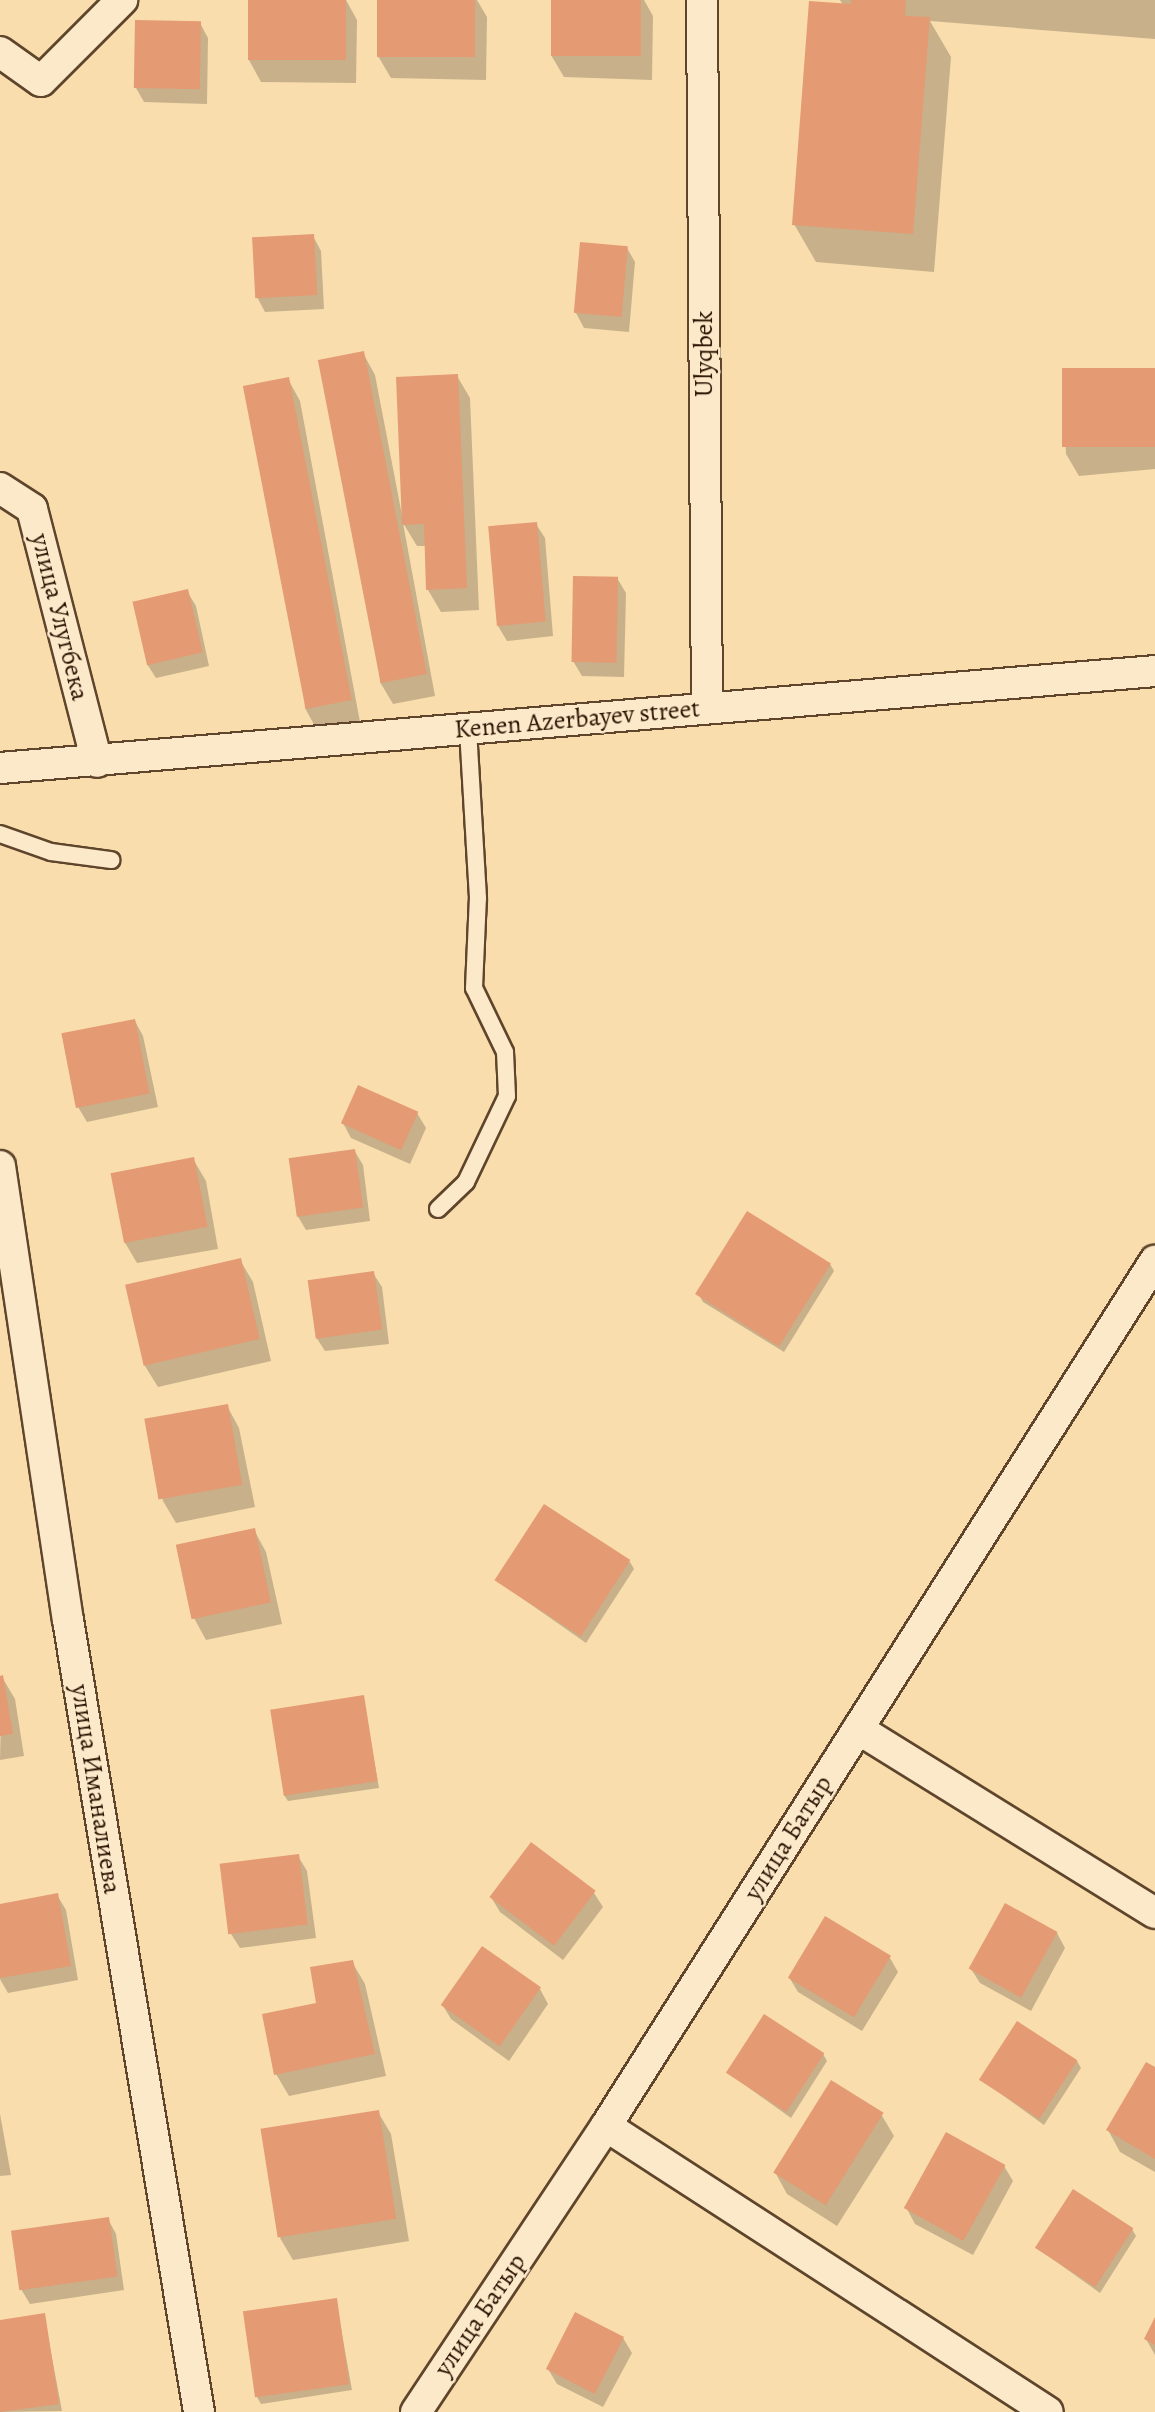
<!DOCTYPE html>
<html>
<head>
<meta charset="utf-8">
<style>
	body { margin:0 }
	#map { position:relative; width:1155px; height:2412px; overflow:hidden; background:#f9ddad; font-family:Alegreya,serif }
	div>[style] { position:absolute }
	.shadow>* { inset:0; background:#0003 }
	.building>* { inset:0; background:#e49a73; transform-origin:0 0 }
	.roads { filter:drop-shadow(2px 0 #5e452b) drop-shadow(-2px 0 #5e452b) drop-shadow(0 2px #5e452b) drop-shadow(0 -2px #5e452b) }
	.lane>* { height:16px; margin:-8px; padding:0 8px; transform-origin:8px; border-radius:8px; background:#fbe9ca }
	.street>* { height:30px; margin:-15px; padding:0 15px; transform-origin:15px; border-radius:15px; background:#fbe9ca }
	span { translate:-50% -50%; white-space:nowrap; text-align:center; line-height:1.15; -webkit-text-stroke:5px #fbe9ca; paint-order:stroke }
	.street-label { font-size:26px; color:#2b1200 }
</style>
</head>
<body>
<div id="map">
	<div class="shadow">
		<div style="clip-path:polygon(250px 0,346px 0,357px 20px,356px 83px,261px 82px,249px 60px)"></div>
		<div style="clip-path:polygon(379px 0,477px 0,487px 17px,486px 80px,391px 78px,378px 56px)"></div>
		<div style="clip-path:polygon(553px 0,644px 0,653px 16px,652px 80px,564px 77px,551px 55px)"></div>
		<div style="clip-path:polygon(840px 0,1155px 0,1155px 39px,930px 21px,951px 57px,934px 272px,816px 262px,794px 224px,843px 5px)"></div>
		<div style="clip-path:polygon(200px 23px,208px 38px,207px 104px,144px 102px,136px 88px)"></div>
		<div style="clip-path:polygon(313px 236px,321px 251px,324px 309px,265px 312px,257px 297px)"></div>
		<div style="clip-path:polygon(627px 248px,635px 262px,629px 332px,584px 328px,576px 313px)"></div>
		<div style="clip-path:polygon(363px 353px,375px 375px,402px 515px,457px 376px,470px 398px,479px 610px,441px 612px,428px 590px,426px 546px,417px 546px,403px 523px,435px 696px,393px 704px,380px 682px)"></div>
		<div style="clip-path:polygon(1155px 370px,1155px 469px,1079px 476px,1066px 454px,1063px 377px)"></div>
		<div style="clip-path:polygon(288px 379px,300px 401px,360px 722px,317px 730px,305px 708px)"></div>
		<div style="clip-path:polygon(536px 524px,545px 538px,553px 636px,507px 641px,498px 626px)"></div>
		<div style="clip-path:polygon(617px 578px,626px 593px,624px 677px,582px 676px,573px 661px)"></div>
		<div style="clip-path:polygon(187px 591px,196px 606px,209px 666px,156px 678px,147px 664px)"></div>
		<div style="clip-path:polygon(135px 1021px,143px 1036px,158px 1107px,87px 1122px,78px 1107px)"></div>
		<div style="clip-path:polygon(417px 1113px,426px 1128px,410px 1164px,351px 1138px,343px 1123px)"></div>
		<div style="clip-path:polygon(354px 1150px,363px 1165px,370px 1221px,306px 1230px,297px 1215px,290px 1159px)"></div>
		<div style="clip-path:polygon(193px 1159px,206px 1181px,218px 1249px,137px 1263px,124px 1241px)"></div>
		<div style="clip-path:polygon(240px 1260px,253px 1282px,271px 1361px,158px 1387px,145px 1366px,127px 1287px)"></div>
		<div style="clip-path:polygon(830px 1264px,834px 1271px,784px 1352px,703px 1302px,699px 1295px)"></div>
		<div style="clip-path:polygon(373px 1273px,382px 1287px,389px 1344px,325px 1351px,316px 1337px)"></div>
		<div style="clip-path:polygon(227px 1406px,239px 1428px,255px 1507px,176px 1523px,163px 1501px,147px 1421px)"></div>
		<div style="clip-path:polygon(254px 1530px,266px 1552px,282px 1624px,206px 1640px,194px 1618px)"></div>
		<div style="clip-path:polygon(630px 1562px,634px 1569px,586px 1643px,496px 1580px)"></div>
		<div style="clip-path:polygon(2px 1677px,15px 1699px,24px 1756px,0 1760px)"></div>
		<div style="clip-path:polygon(363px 1697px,379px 1788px,288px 1801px,284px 1795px)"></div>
		<div style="clip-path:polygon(298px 1856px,307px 1871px,316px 1938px,240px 1948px,231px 1934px)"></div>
		<div style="clip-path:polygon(594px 1893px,603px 1907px,563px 1960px,500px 1912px,491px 1897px)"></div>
		<div style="clip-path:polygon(57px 1895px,66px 1910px,78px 1980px,8px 1993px,0 1979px,0 1905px)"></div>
		<div style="clip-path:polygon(1057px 1933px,1065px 1948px,1031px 2011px,980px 1983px,971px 1969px)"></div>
		<div style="clip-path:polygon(890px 1958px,898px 1972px,862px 2031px,798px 1992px,789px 1977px)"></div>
		<div style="clip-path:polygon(352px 1962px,365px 1984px,386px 2076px,289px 2096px,276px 2074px,318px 2004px)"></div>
		<div style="clip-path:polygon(540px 1989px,548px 2004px,509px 2061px,451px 2019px,442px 2004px)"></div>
		<div style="clip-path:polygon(823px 2054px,827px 2061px,791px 2118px,728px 2073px)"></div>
		<div style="clip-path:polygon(1077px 2061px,1081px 2068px,1044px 2125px,982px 2080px)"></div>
		<div style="clip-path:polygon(1155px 2069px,1155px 2172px,1120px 2152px,1108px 2130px)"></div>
		<div style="clip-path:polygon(378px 2112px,391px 2134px,409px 2241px,293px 2260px,280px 2238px)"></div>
		<div style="clip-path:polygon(0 2114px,11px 2175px,0 2176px)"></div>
		<div style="clip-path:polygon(881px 2114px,894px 2136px,837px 2226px,787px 2194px,775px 2172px)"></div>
		<div style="clip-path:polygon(1004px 2166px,1013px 2181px,973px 2255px,915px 2224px,907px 2209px)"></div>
		<div style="clip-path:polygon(108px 2219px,116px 2234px,124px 2290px,30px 2304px,21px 2289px)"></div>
		<div style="clip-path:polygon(1132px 2229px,1136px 2236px,1100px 2293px,1037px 2248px)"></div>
		<div style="clip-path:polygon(336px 2300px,352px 2390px,261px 2404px,257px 2397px)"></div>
		<div style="clip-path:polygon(44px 2315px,62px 2411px,0 2412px,0 2322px)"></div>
		<div style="clip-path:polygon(1155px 2321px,1155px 2355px,1146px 2339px)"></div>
		<div style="clip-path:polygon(623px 2338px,632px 2353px,603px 2407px,557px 2384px,548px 2369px)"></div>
	</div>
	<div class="building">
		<div style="left:248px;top:0;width:98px;height:60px"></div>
		<div style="left:377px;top:0;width:98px;height:57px"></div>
		<div style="left:551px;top:0;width:90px;height:56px"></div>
		<div style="clip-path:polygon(851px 0,906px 0,905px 16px,930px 17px,913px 234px,792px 225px,809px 1px,851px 4px)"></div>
		<div style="left:135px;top:20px;width:66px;height:68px;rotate:1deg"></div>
		<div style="left:314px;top:234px;width:61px;height:62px;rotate:87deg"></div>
		<div style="left:580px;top:242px;width:48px;height:71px;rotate:5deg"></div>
		<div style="left:364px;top:351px;width:329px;height:47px;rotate:79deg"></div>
		<div style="left:1155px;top:368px;width:79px;height:93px;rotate:90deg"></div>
		<div style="clip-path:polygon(458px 374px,467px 588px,426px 590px,424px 524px,402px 525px,396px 377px)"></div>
		<div style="left:289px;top:377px;width:329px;height:47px;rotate:79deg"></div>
		<div style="left:537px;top:522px;width:100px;height:49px;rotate:85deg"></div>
		<div style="left:573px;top:576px;width:45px;height:86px;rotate:1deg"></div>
		<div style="left:188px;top:589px;width:65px;height:57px;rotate:77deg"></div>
		<div style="left:135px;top:1019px;width:76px;height:75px;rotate:79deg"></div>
		<div style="left:358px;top:1085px;width:66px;height:42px;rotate:24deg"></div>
		<div style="left:355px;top:1149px;width:59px;height:67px;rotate:82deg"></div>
		<div style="left:194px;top:1157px;width:71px;height:85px;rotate:79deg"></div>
		<div style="left:747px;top:1211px;width:99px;height:98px;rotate:32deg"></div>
		<div style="left:241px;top:1258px;width:83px;height:119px;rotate:77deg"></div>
		<div style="left:374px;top:1271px;width:59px;height:67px;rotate:82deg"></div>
		<div style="left:228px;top:1404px;width:82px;height:85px;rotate:80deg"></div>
		<div style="left:544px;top:1504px;width:103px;height:91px;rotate:33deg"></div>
		<div style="left:255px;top:1528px;width:76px;height:81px;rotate:78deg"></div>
		<div style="clip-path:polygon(3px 1675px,13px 1734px,0 1736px,0 1676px)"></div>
		<div style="left:364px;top:1695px;width:87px;height:95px;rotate:81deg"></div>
		<div style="left:531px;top:1842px;width:81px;height:69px;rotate:37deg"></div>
		<div style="left:299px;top:1854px;width:71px;height:80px;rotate:83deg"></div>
		<div style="clip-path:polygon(58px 1893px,71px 1966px,0 1978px,0 1904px)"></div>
		<div style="left:1005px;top:1903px;width:60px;height:75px;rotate:29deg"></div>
		<div style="left:825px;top:1916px;width:77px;height:72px;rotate:31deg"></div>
		<div style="left:482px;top:1946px;width:72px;height:72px;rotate:35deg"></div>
		<div style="clip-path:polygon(353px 1960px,375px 2054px,274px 2075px,262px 2014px,316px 2003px,310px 1967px)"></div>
		<div style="left:764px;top:2014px;width:72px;height:70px;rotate:33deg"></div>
		<div style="left:1017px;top:2021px;width:72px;height:70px;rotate:33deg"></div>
		<div style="clip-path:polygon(1146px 2062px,1155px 2067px,1155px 2159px,1106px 2130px)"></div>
		<div style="left:831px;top:2080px;width:62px;height:109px;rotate:32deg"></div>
		<div style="left:379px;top:2110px;width:110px;height:120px;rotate:81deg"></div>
		<div style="left:946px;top:2132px;width:68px;height:87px;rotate:29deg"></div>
		<div style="left:1073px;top:2189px;width:72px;height:70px;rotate:33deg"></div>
		<div style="left:109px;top:2217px;width:60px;height:99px;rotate:82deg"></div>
		<div style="left:337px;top:2298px;width:87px;height:95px;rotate:82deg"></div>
		<div style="left:575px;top:2312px;width:55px;height:64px;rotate:27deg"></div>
		<div style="clip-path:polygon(45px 2313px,59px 2404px,0 2412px,0 2320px)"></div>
		<div style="clip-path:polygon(1155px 2317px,1155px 2345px,1144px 2339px)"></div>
	</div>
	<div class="roads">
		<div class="lane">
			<div style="left:0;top:834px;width:54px;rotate:19.4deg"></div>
			<div style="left:51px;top:852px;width:61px;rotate:7.6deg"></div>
			<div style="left:438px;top:1209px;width:39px;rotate:-44deg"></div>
			<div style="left:466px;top:1182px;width:95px;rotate:-64.5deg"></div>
			<div style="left:507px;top:1096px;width:44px;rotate:-92.6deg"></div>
			<div style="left:505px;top:1052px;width:71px;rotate:-115.8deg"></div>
			<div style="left:474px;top:988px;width:90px;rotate:-87.5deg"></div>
			<div style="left:478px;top:898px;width:169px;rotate:-93.4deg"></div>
		</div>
		<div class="street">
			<div style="left:702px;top:0;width:708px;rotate:89.6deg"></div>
			<div style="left:0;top:52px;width:50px;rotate:35.3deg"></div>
			<div style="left:41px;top:81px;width:115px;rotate:-45deg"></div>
			<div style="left:0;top:488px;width:38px;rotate:33deg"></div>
			<div style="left:32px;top:509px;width:261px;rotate:75.6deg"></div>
			<div style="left:0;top:768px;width:1159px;rotate:-4.8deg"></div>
			<div style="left:0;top:1166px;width:459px;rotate:81.5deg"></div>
			<div style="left:68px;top:1620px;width:803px;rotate:80.61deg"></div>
			<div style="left:858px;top:1729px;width:349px;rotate:31.8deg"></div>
			<div style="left:606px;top:2126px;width:526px;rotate:32.91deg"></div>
			<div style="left:416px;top:2412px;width:343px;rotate:-56.4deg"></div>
			<div style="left:606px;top:2126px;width:1025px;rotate:-57.6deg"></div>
		</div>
	</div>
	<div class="street-label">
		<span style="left:704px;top:354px;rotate:-90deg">Ulyqbek</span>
		<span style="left:60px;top:617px;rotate:76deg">улица Улугбека</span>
		<span style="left:577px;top:719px;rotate:-5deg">Kenen Azerbayev street</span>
		<span style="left:96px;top:1789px;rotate:81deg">улица Иманалиева</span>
		<span style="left:788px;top:1838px;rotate:-58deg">улица Батыр</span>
		<span style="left:480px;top:2315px;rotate:-56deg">улица Батыр</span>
	</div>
</div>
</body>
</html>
